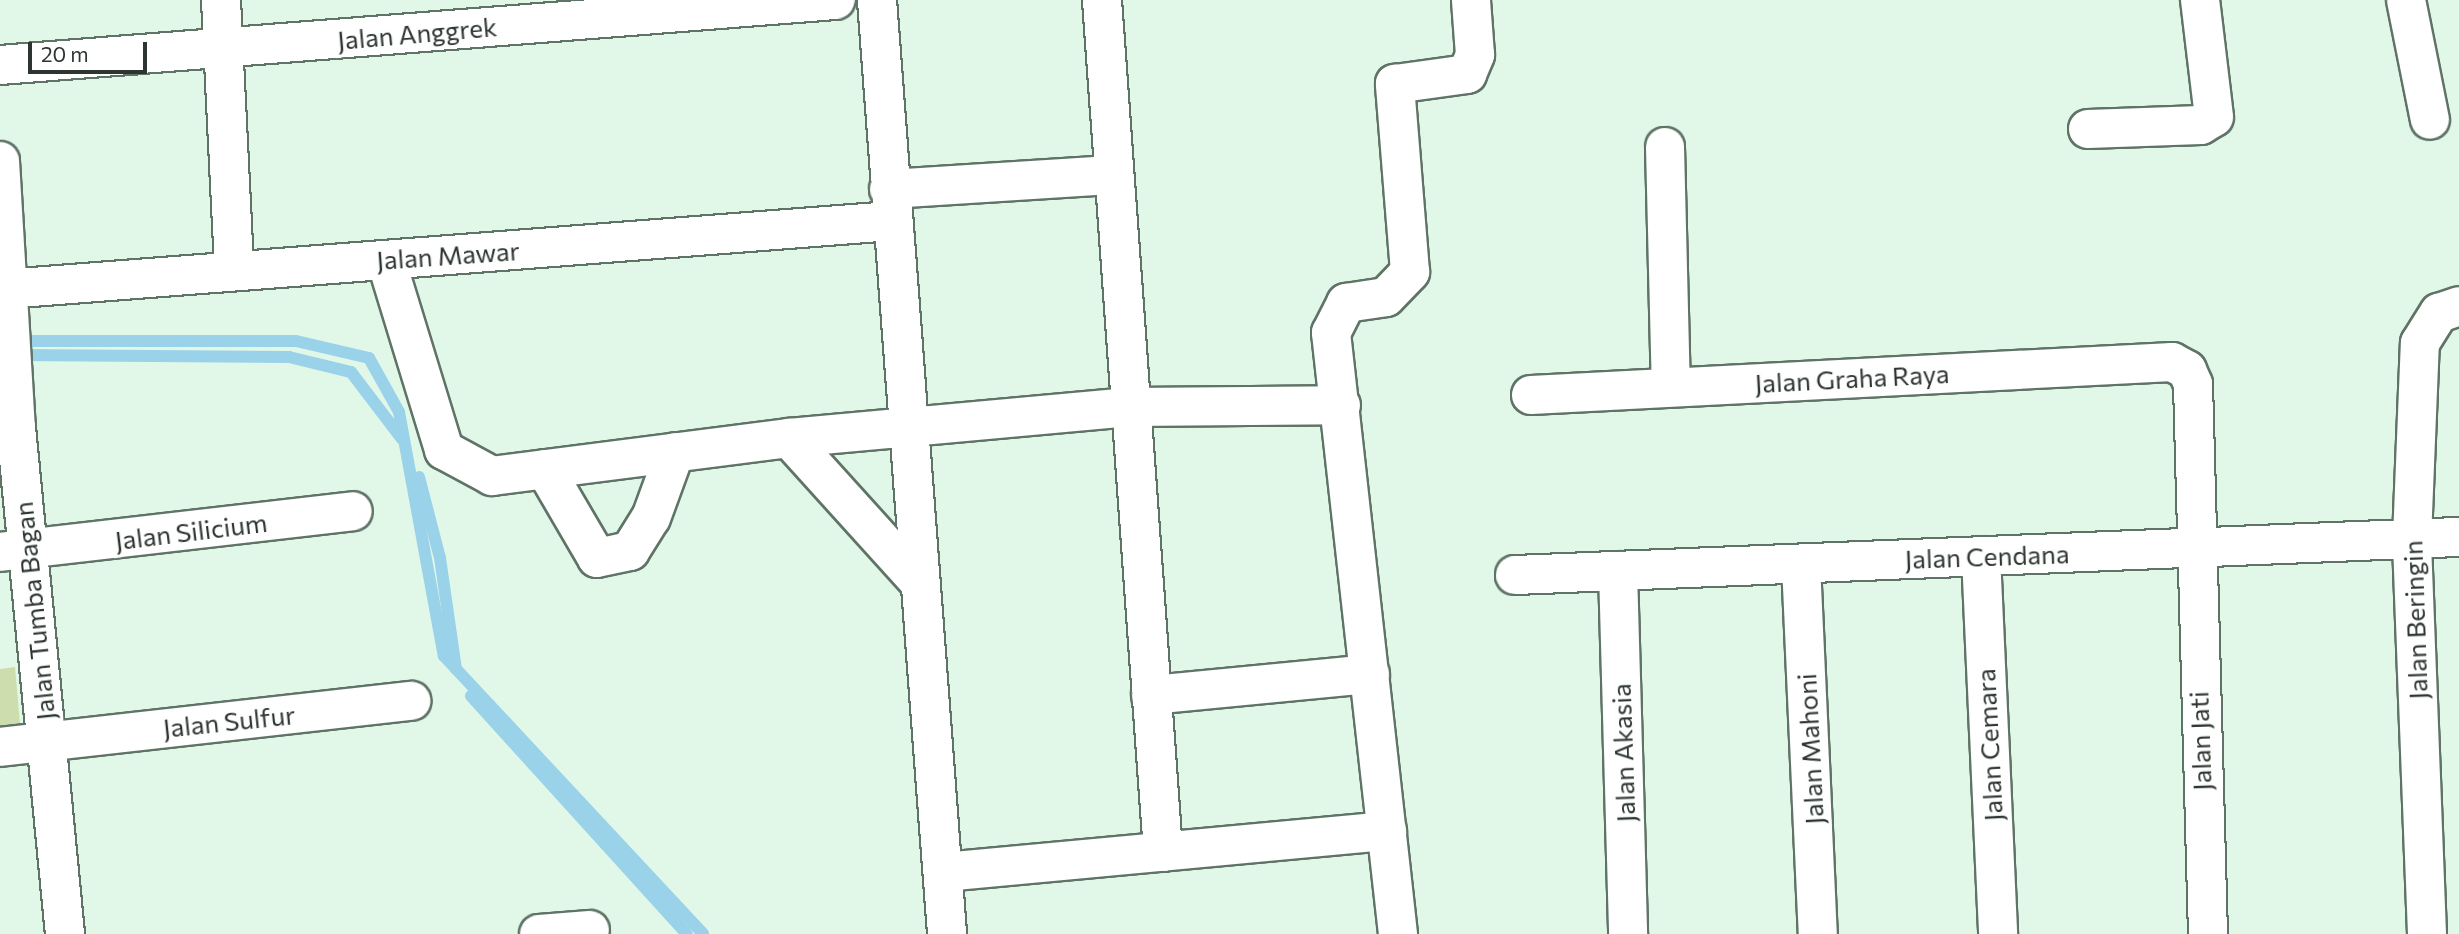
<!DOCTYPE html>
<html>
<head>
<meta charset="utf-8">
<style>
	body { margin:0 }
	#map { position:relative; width:2459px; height:934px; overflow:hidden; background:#e1f8e9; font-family:Commissioner,sans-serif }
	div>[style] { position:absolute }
	.stream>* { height:12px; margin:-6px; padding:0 6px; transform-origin:6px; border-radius:6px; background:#9ad2e9 }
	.building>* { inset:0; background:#ceddad }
	.roads { filter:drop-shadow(2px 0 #5f7366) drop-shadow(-2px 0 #5f7366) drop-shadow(0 2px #5f7366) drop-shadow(0 -2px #5f7366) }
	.minor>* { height:38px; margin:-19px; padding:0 19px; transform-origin:19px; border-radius:19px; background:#fff }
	span { translate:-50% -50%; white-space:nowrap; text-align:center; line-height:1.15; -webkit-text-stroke:6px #fefefe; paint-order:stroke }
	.street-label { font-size:26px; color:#2d3530 }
	.scale { position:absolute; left:28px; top:42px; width:119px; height:32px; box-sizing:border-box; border:4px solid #2d3530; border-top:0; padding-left:9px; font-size:21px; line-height:24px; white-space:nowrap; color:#2d3530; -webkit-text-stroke:5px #fefefe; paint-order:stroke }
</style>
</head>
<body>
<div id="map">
	<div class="stream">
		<div style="left:15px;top:341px;width:281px"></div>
		<div style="left:296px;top:341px;width:75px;rotate:13.1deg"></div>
		<div style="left:369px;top:358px;width:62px;rotate:60.9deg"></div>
		<div style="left:399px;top:412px;width:248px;rotate:79.6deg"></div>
		<div style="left:444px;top:656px;width:380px;rotate:47deg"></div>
		<div style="left:14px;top:355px;width:275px;rotate:0.4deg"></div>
		<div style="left:289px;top:357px;width:64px;rotate:13.6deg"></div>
		<div style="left:351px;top:372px;width:84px;rotate:52.7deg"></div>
		<div style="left:419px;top:477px;width:84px;rotate:75.5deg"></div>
		<div style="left:440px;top:558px;width:112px;rotate:81.8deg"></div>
		<div style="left:471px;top:696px;width:321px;rotate:47.8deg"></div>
	</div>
	<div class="building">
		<div style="clip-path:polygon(15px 667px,21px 735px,0 737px,0 669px)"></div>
	</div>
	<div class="roads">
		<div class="minor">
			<div style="left:221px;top:0;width:270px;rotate:87.2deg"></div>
			<div style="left:877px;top:0;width:937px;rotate:85.71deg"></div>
			<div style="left:1102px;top:0;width:854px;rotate:85.9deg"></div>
			<div style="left:2406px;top:0;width:122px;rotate:78.7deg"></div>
			<div style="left:0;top:65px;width:838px;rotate:-4.45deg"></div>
			<div style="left:2088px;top:129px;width:113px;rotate:-2deg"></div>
			<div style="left:2201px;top:125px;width:15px;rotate:-32deg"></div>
			<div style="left:2214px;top:117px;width:118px;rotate:-96.8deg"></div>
			<div style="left:1665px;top:147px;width:240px;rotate:88.6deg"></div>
			<div style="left:0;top:161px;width:267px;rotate:86.6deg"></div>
			<div style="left:16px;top:428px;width:508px;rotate:84.47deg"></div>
			<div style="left:889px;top:189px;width:223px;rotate:-3.6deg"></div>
			<div style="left:386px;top:260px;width:199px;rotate:73deg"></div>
			<div style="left:444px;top:450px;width:55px;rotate:28.4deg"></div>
			<div style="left:492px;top:476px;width:299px;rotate:-7.3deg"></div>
			<div style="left:789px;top:438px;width:342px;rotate:-5.2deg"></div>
			<div style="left:1130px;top:407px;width:211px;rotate:-0.5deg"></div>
			<div style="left:6px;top:289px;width:888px;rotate:-4.39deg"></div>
			<div style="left:1531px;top:395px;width:642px;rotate:-2.95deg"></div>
			<div style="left:2172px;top:362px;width:17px;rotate:28deg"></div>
			<div style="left:2187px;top:370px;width:15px;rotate:67deg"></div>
			<div style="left:2193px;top:384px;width:550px;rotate:88.44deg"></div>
			<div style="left:789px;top:438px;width:193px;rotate:47.9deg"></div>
			<div style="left:545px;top:469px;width:103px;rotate:59.7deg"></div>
			<div style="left:597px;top:558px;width:34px;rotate:-12deg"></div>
			<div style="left:630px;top:551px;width:39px;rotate:-58deg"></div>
			<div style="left:651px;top:518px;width:70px;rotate:-70deg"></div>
			<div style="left:0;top:552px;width:355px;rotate:-6.6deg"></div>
			<div style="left:1981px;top:556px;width:378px;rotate:87.4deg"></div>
			<div style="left:1801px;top:564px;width:370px;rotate:87.4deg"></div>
			<div style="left:1618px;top:571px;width:363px;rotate:88.4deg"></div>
			<div style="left:1515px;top:575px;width:945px;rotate:-2.31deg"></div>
			<div style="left:1151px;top:695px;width:220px;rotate:-5.5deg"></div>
			<div style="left:0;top:747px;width:414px;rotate:-6.4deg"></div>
			<div style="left:944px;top:872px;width:445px;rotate:-5.3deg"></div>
			<div style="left:539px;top:934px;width:51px;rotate:-4.5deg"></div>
			<div style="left:1398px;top:934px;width:605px;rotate:-96.36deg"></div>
			<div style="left:1331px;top:333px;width:34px;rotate:-63deg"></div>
			<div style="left:1346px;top:303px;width:40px;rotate:-8.5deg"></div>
			<div style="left:1386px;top:297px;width:35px;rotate:-46deg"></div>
			<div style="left:1410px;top:272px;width:189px;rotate:-94.6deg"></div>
			<div style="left:1395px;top:84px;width:73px;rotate:-7.9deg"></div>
			<div style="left:1467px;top:74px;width:21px;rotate:-67deg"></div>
			<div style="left:1475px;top:55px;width:55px;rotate:-94.2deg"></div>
			<div style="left:2427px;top:934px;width:395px;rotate:-92.2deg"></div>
			<div style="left:2412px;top:539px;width:196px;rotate:-87.7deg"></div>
			<div style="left:2420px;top:343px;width:36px;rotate:-58deg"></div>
			<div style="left:2439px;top:313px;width:21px;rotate:-19deg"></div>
		</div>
	</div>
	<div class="street-label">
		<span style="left:417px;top:33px;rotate:-5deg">Jalan Anggrek</span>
		<span style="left:448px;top:255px;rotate:-4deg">Jalan Mawar</span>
		<span style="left:1852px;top:378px;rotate:-3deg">Jalan Graha Raya</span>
		<span style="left:191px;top:531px;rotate:-7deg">Jalan Silicium</span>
		<span style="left:1987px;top:556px;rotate:-2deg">Jalan Cendana</span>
		<span style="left:34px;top:611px;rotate:-96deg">Jalan Tumba Bagan</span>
		<span style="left:2415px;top:620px;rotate:-92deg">Jalan Beringin</span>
		<span style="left:229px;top:721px;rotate:-6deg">Jalan Sulfur</span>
		<span style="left:2200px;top:741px;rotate:-92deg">Jalan Jati</span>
		<span style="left:1989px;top:745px;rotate:-93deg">Jalan Cemara</span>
		<span style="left:1810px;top:749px;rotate:-93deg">Jalan Mahoni</span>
		<span style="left:1623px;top:753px;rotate:-92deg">Jalan Akasia</span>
	</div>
	<div class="scale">20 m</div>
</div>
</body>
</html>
